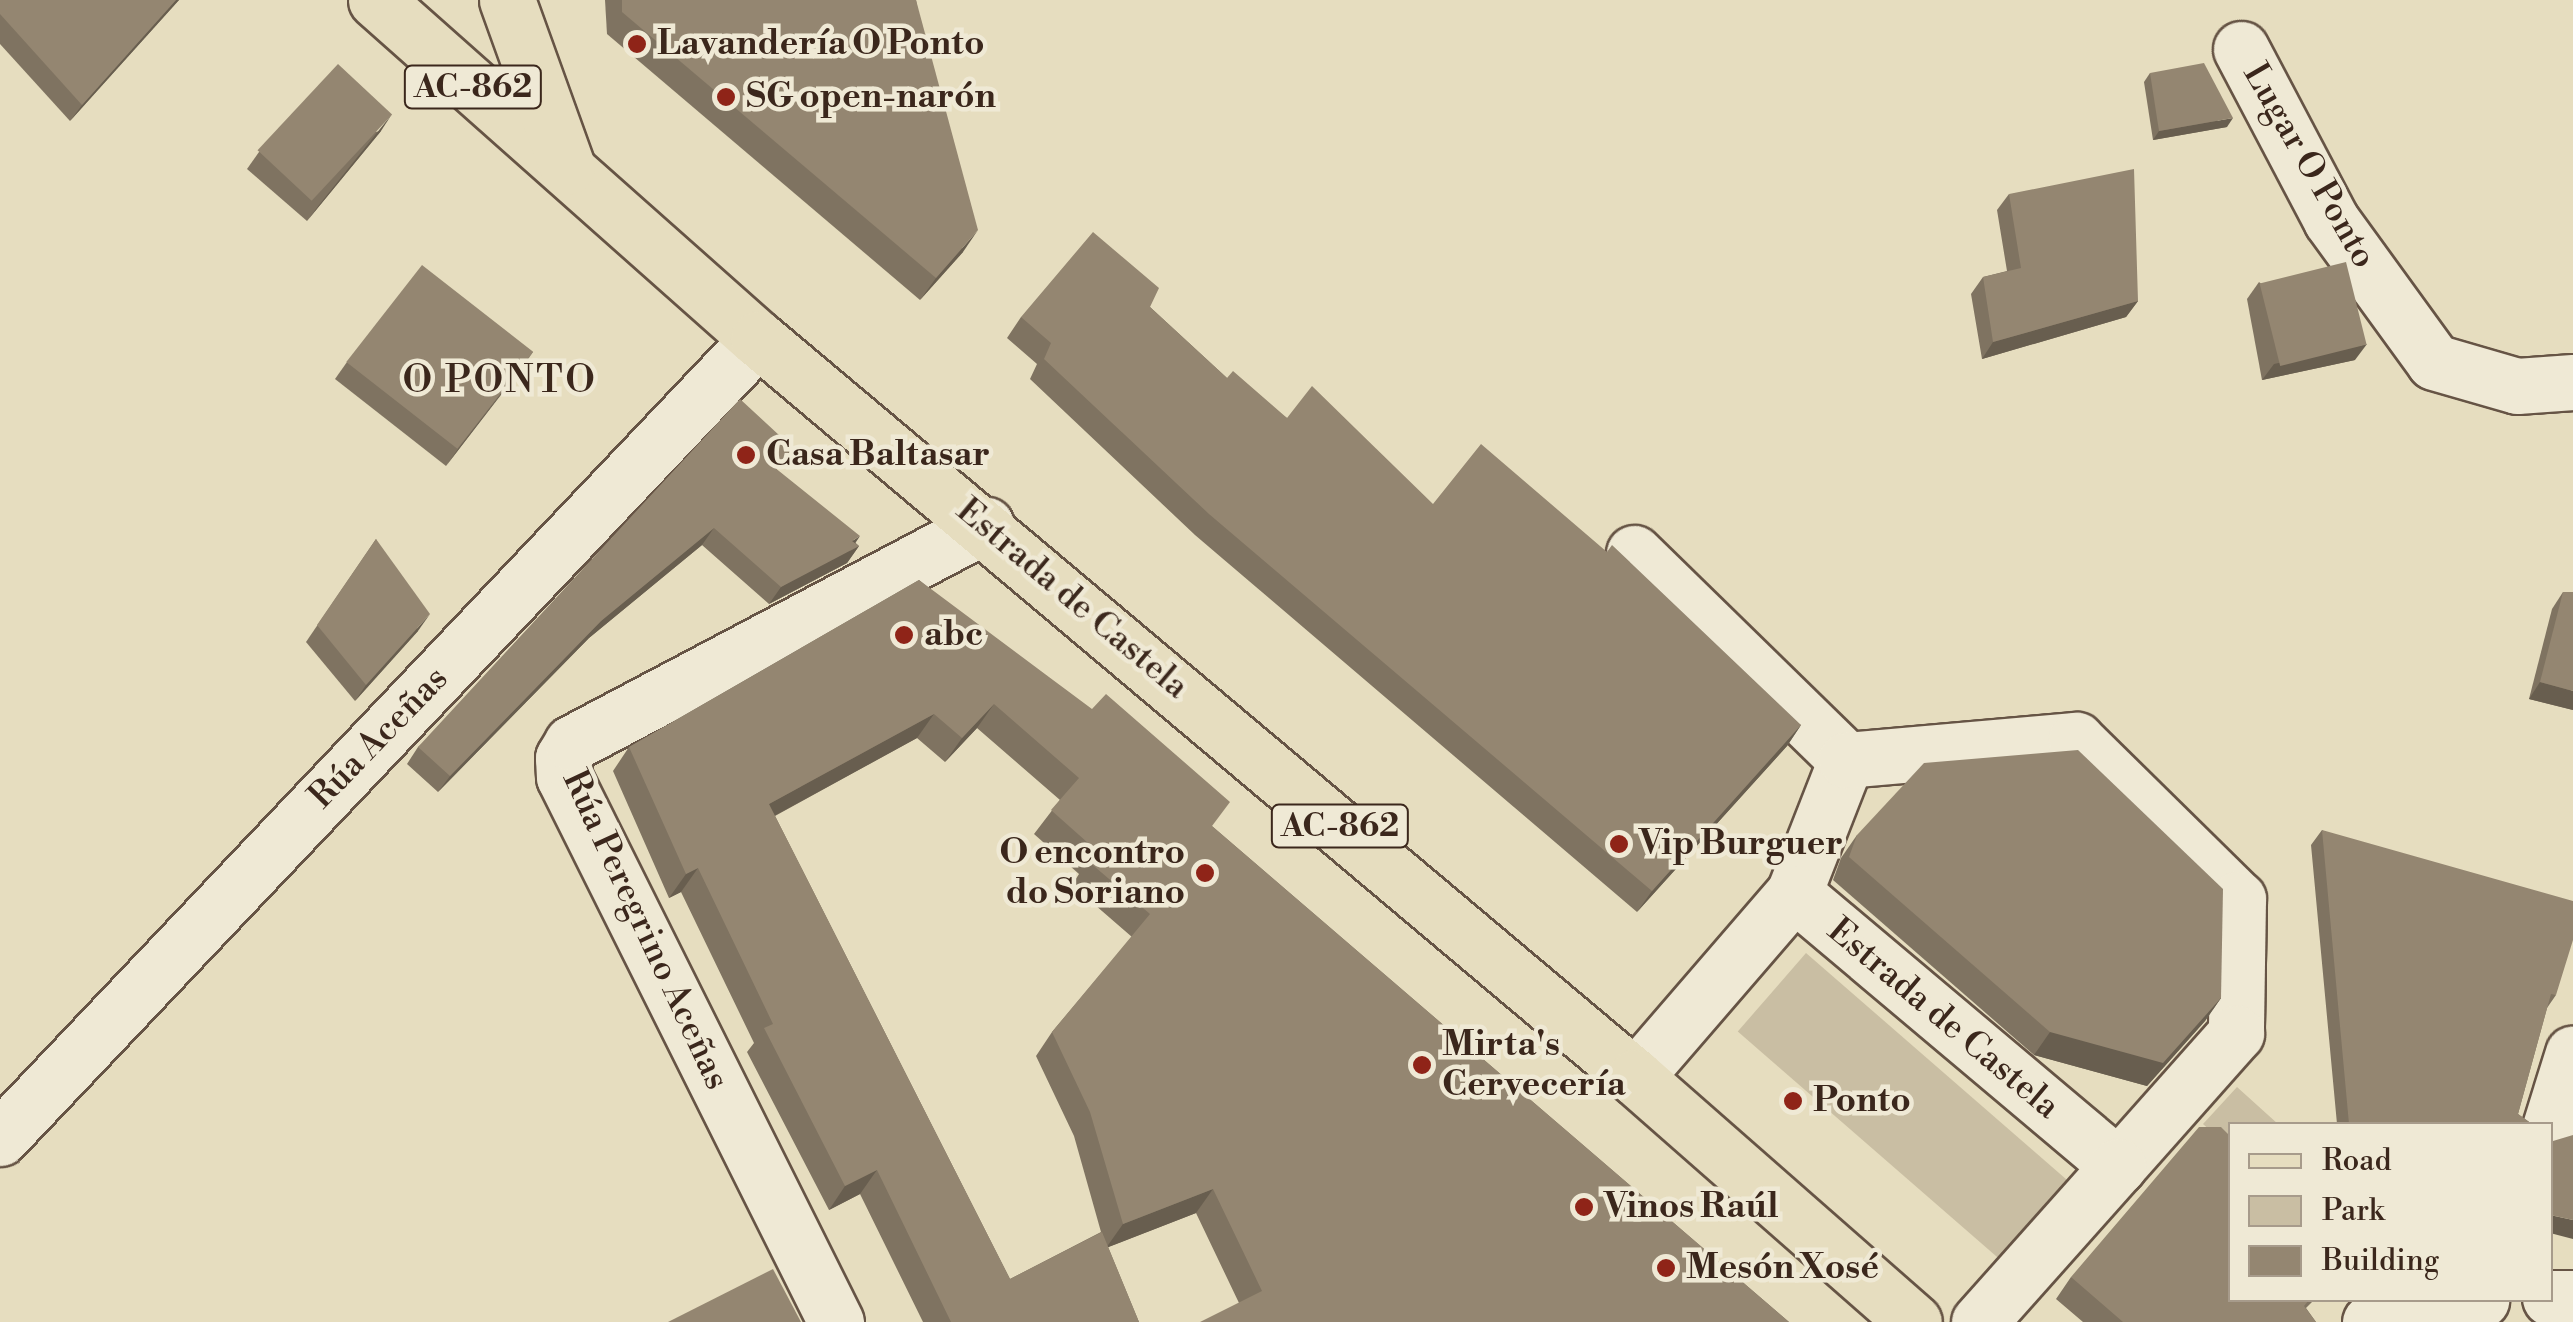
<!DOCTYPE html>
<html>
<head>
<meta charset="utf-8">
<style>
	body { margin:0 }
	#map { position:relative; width:2573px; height:1322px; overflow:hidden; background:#e6ddbf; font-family:"Libre Bodoni",serif }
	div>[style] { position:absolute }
	.green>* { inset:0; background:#c9bea3; transform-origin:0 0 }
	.roads { filter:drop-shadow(2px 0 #665445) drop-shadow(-2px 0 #665445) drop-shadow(0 2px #665445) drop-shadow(0 -2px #665445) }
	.minor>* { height:55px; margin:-27.5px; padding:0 27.5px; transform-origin:27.5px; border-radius:27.5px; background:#efe9d5 }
	.major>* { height:55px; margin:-27.5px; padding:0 27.5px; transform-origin:27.5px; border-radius:27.5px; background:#e6ddbf }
	.wall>* { inset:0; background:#7f7361 }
	.shaded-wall>* { inset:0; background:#685e4f }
	.building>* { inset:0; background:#948671; transform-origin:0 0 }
	.dots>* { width:28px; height:28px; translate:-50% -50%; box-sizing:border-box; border:5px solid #efe9d5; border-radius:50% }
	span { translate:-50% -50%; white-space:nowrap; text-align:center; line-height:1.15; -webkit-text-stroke:9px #efe9d5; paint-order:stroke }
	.shield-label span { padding:2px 8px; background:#efe9d5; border:2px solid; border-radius:8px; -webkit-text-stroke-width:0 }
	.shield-label { font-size:32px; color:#3b271c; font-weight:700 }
	.poi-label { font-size:35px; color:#3b271c; font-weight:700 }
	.left { translate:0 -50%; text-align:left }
	.right { translate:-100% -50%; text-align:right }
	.street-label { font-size:35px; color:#3b271c }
	.neighbourhood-label { font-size:38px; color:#3b271c; letter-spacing:2.5px }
	.legend { position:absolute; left:2228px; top:1122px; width:325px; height:180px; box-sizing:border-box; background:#efe9d5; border:2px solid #a79b8b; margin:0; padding:12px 18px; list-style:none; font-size:30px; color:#3b271c }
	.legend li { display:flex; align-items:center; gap:20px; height:50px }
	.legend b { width:50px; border:2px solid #a79b8b }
</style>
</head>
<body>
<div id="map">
	<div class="green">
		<div style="left:1806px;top:953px;width:352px;height:104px;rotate:41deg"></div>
		<div style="clip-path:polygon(2237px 1087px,2278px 1124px,2230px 1124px,2230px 1149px,2203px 1124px)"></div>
	</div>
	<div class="roads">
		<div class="minor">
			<div style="left:2241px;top:49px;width:193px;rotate:62.2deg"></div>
			<div style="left:2331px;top:220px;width:175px;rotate:54deg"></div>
			<div style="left:2434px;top:362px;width:86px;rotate:16.1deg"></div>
			<div style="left:2517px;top:386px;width:56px;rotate:-4.1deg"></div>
			<div style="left:1634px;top:553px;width:296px;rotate:44.3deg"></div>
			<div style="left:1846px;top:760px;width:143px;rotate:111.4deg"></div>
			<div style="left:1846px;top:760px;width:231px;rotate:-5deg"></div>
			<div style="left:2076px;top:740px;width:227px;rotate:44.5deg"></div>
			<div style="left:2238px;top:899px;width:134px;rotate:90.9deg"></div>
			<div style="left:2236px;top:1033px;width:178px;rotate:131.6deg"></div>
			<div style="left:1635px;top:1077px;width:243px;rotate:-49.2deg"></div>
			<div style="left:1794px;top:893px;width:424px;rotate:40.1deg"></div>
			<div style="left:2118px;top:1166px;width:209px;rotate:131.7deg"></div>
			<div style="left:2550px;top:1127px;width:77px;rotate:-72.7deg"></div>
			<div style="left:0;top:1138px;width:1101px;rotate:-46.51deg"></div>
			<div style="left:2550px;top:1298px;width:23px"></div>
			<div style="left:836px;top:1322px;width:609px;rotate:-116.52deg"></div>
			<div style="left:564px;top:777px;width:19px;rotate:-93deg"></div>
			<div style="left:563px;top:758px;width:17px;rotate:-59deg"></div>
			<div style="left:572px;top:743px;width:468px;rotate:-27.8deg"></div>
			<div style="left:2370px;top:1322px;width:15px;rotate:-42deg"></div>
			<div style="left:2381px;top:1312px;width:101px;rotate:-6.8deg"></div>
		</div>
		<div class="major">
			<div style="left:376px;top:0;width:511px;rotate:41.59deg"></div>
			<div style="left:758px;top:339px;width:1146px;rotate:40.08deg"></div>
			<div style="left:1635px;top:1077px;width:371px;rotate:41.3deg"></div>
			<div style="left:507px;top:0;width:177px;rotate:70.2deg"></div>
		</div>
	</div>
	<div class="wall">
		<div style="clip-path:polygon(0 0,179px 0,70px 121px,0 44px)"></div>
		<div style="clip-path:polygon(605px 0,916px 0,963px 252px,920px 300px,607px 34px)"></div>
		<div style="clip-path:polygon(2150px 73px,2227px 127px,2153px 140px,2144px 82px)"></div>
		<div style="clip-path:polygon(381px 131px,307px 221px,247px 169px,259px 152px)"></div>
		<div style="clip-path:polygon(2009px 194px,2138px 301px,2126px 317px,1982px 359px,1971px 294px,1983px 277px,2007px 271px,1997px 210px)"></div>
		<div style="clip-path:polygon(2259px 282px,2355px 360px,2262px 380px,2247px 299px)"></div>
		<div style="clip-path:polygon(1150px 307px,1227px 378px,1287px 418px,1801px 725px,1787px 746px,1637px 912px,1195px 535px,1030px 379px,1037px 364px,1007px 338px,1021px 317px)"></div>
		<div style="clip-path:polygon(533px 352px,446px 466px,335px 379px,347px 362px)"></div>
		<div style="clip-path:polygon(793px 448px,776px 469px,859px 546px,847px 563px,769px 604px,702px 545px,589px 638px,438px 792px,407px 764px,418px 747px)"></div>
		<div style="clip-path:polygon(376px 539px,418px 631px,355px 701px,306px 642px)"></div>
		<div style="clip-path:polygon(evenodd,919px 580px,1213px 827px,1789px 1322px,1239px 1303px,1196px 1213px,1108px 1247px,1139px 1322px,923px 1322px,860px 1194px,829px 1210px,747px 1052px,754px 1043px,681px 892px,669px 898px,613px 771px,629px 747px,919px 580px,977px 728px,1060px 800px,1034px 834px,1079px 874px,1072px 885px,1132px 937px,1052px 1032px,1036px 1056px,1074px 1136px,1101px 1232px,1010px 1279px,775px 816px,917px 738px,945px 762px,977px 728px)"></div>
		<div style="clip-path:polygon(2563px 592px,2573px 710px,2529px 699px,2552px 609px)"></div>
		<div style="clip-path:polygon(2322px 830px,2556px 995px,2547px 1008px,2518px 1114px,2532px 1124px,2337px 1124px,2311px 845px)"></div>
		<div style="clip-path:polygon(1857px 835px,2221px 998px,2205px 1021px,2147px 1086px,2034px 1055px,1833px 880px,1841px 858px)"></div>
		<div style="clip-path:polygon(2071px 1277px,2230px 1300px,2314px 1300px,2306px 1308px,2316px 1322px,2083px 1322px,2056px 1299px)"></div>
	</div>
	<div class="shaded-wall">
		<div style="clip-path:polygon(176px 0,179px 0,70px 121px,82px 105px)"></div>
		<div style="clip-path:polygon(392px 114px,381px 131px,307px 221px,319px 205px)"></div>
		<div style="clip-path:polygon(2233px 118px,2227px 127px,2153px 140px,2159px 131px)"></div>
		<div style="clip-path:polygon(978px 230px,963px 252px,920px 300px,936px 278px)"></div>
		<div style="clip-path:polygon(2138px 301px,2126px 317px,1982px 359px,1993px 342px)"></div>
		<div style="clip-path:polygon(2367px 344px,2355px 360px,2262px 380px,2274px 364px)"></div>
		<div style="clip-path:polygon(533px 352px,521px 369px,446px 466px,458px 449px)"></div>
		<div style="clip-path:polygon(793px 448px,781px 464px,762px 484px,774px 467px)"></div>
		<div style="clip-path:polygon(714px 528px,702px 545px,589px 638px,438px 792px,450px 776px,601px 621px)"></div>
		<div style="clip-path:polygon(860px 536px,850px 551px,859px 546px,847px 563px,769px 604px,781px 587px)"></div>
		<div style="clip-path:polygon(430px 614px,418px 631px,355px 701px,366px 685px)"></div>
		<div style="clip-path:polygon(2540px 682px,2573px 691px,2573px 710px,2529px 699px)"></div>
		<div style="clip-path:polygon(994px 704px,977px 728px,945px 762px,962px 738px)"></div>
		<div style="clip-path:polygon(934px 714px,917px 738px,752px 828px,769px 804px)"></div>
		<div style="clip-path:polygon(1801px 725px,1787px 746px,1637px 912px,1652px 891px)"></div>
		<div style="clip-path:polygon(698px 868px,681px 892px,669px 898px,686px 874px)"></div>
		<div style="clip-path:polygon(2221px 998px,2205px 1021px,2147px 1086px,2034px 1055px,2050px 1032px)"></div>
		<div style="clip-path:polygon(877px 1170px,860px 1194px,829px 1210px,845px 1186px)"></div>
		<div style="clip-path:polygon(1213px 1189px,1196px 1213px,1106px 1248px,1123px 1224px)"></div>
		<div style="clip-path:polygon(2550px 1215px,2573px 1220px,2573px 1239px,2550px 1233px)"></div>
	</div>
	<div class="building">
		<div style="clip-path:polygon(0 0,176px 0,82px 105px,0 14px)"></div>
		<div style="clip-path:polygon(622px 0,916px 0,978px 230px,936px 278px,622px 12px)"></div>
		<div style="clip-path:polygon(2204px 63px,2233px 118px,2159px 131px,2150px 73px)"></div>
		<div style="left:338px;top:64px;width:74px;height:118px;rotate:43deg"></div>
		<div style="clip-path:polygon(2134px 169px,2138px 301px,1993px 342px,1983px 277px,2021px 268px,2009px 194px)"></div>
		<div style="clip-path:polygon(1093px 232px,1159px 288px,1150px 307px,1227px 378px,1233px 371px,1287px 418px,1312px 386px,1433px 504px,1481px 444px,1607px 552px,1612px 545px,1801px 725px,1652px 891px,1209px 514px,1044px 359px,1051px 343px,1021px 317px)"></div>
		<div style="left:2346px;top:262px;width:85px;height:89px;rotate:76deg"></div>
		<div style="left:422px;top:265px;width:141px;height:123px;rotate:38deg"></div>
		<div style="clip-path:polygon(740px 399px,793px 448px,774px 467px,860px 536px,852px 541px,859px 546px,781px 587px,714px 528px,601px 621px,450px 776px,418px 747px)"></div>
		<div style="clip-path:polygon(376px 539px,430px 614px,366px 685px,317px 625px)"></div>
		<div style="clip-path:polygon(919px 580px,1092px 709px,1106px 694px,1230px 802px,1212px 826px,1789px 1322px,1200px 1322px,1262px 1291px,1213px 1189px,1123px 1224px,1090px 1112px,1052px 1032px,1150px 914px,1088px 861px,1097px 851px,1051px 810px,1079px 778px,994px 704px,962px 738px,934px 714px,769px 804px,1010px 1279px,1102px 1232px,1139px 1322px,951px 1322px,877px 1170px,845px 1186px,764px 1028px,773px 1024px,698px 868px,686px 874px,629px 747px)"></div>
		<div style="clip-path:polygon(2563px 592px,2573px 592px,2573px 691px,2540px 682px)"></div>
		<div style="clip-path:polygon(2078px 750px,2223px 889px,2221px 998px,2163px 1063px,2050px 1032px,1849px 857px,1857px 835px,1924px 763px)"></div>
		<div style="clip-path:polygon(2322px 830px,2573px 901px,2573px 940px,2556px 995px,2551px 994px,2518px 1114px,2532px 1124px,2349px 1124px)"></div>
		<div style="clip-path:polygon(2199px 1127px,2221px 1127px,2230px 1136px,2230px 1300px,2309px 1300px,2304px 1306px,2316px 1322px,2123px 1322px,2071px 1277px)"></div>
		<div style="clip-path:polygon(2573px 1135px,2573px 1220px,2550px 1215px,2550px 1139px,2553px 1141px)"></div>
		<div style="clip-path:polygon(773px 1269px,801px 1322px,668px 1322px)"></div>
	</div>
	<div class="dots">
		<div style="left:637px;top:44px;background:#8f2418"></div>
		<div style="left:726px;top:97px;background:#8f2418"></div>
		<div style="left:746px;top:455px;background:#8f2418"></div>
		<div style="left:904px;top:635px;background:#8f2418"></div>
		<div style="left:1619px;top:844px;background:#8f2418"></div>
		<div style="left:1205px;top:873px;background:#8f2418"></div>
		<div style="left:1422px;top:1065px;background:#8f2418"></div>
		<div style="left:1793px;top:1101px;background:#8f2418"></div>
		<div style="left:1584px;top:1207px;background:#8f2418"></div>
		<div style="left:1666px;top:1268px;background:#8f2418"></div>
	</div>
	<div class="shield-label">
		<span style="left:473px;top:87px">AC-862</span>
		<span style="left:1340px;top:826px">AC-862</span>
	</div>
	<div class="poi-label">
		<span class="left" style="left:657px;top:44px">Lavandería O Ponto</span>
		<span class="left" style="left:746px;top:97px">SG open-narón</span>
		<span class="left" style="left:766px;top:455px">Casa Baltasar</span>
		<span class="left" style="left:924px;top:635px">abc</span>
		<span class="left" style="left:1639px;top:844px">Vip Burguer</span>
		<span class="right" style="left:1185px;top:873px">O encontro<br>do Soriano</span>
		<span class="left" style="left:1442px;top:1065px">Mirta's<br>Cervecería</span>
		<span class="left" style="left:1813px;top:1101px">Ponto</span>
		<span class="left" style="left:1604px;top:1207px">Vinos Raúl</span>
		<span class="left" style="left:1686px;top:1268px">Mesón Xosé</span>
	</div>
	<div class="street-label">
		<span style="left:2309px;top:166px;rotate:60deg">Lugar O Ponto</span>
		<span style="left:1072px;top:599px;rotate:40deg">Estrada de Castela</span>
		<span style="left:379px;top:738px;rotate:-46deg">Rúa Aceñas</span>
		<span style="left:645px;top:930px;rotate:65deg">Rúa Peregrino Aceñas</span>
		<span style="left:1943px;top:1019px;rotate:40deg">Estrada de Castela</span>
	</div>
	<div class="neighbourhood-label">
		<span style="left:500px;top:381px">O PONTO</span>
	</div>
	<ul class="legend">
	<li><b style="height:12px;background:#e6ddbf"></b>Road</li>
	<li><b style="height:28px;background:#c9bea3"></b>Park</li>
	<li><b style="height:28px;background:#948671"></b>Building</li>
	</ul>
</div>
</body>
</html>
